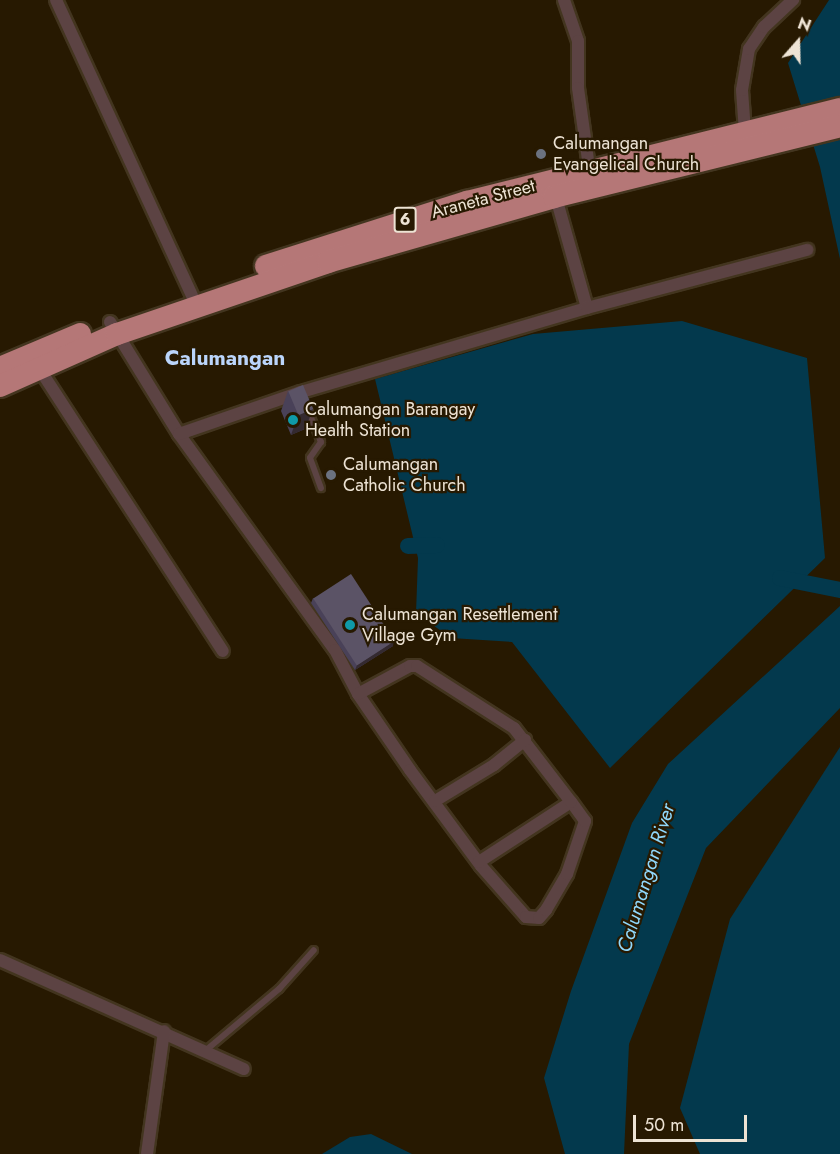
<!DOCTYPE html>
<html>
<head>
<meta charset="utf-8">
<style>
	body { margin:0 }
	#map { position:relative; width:840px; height:1154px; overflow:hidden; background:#271901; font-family:Jost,sans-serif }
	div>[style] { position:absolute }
	.water>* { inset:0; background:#03394d }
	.canal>* { height:16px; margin:-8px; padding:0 8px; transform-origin:8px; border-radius:8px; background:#03394d }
	.roads { filter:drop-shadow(2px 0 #43351f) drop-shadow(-2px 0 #43351f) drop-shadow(0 2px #43351f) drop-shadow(0 -2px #43351f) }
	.lane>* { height:6px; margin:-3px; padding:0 3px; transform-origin:3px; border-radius:3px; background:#5c4343 }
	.street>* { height:12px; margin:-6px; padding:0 6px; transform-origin:6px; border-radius:6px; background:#5c4343 }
	.highway>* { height:22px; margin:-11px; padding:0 11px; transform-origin:11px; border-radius:11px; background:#b57777 }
	.wall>* { inset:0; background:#494158 }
	.shaded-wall>* { inset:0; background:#342a30 }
	.building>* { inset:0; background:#5b5366; transform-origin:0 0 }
	.dots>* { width:16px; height:16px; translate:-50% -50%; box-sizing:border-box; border:3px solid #271901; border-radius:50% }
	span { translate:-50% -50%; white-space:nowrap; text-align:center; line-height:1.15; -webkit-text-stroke:4.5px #271901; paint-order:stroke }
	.shield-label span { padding:2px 4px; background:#271901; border:2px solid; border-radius:4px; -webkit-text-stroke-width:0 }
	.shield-label { font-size:16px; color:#ede3d4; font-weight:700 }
	.poi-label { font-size:18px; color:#ede3d4 }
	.left { translate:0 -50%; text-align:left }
	.street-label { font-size:18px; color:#ede3d4 }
	.water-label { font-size:20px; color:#90d8fb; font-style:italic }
	.quarter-label { font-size:21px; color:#bbd5fb; font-weight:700 }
	.north { position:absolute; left:768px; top:12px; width:60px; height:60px; -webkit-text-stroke:4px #271901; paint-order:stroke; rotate:20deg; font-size:16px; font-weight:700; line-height:24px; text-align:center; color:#ede3d4 }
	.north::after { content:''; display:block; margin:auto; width:21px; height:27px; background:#ede3d4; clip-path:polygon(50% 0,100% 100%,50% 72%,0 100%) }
	.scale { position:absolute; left:633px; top:1115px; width:114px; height:27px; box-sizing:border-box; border:3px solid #ede3d4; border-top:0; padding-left:8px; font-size:18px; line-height:21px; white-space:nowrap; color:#ede3d4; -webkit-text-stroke:4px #271901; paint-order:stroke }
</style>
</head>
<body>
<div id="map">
	<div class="water">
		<div style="clip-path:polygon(829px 0,840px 0,840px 259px,820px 167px,788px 63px)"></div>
		<div style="clip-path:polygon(682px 321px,807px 358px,825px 558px,610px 768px,512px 642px,451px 638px,416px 613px,418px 558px,375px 379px,533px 334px)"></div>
		<div style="clip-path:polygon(840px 606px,840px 708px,706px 848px,629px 1044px,624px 1154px,565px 1154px,544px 1078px,571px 991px,632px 823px,668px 764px)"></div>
		<div style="clip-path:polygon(840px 747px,840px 1154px,700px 1154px,680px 1108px,730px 919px)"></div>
		<div style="clip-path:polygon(371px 1134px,412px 1154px,322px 1154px,350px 1137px)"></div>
	</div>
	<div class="canal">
		<div style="left:408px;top:546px;width:29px;rotate:-2deg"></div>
		<div style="left:780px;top:578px;width:61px;rotate:11.3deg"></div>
	</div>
	<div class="roads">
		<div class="lane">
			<div style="left:308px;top:410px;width:35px;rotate:68deg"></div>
			<div style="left:321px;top:442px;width:19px;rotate:125deg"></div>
			<div style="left:310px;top:458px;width:32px;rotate:70deg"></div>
			<div style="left:205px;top:1051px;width:97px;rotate:-40deg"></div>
			<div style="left:279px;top:989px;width:52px;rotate:-48.1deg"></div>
		</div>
		<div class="street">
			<div style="left:56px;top:0;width:335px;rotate:65.3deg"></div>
			<div style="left:564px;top:0;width:43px;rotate:71.1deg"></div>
			<div style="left:578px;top:41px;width:47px;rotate:90deg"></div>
			<div style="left:578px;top:88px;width:88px;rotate:82.1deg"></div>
			<div style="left:745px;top:132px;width:42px;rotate:-94.1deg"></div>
			<div style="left:742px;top:90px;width:42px;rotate:-80.3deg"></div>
			<div style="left:749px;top:49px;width:27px;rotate:-56deg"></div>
			<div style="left:764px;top:27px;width:40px;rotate:-43deg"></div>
			<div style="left:555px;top:194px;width:118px;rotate:74.3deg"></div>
			<div style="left:110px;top:322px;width:132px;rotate:58.4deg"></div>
			<div style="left:179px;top:434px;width:266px;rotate:54.2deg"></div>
			<div style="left:335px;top:650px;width:50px;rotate:62.4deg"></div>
			<div style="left:358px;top:694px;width:92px;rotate:55.6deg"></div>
			<div style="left:410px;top:770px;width:119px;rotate:53.5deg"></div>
			<div style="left:481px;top:866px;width:68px;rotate:48.6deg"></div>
			<div style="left:526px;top:917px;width:13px;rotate:4deg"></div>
			<div style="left:539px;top:918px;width:11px;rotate:-49deg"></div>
			<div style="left:546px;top:910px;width:42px;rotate:-59.7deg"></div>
			<div style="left:567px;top:874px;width:56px;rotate:-71.2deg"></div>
			<div style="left:585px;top:821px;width:24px;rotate:-126deg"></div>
			<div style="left:571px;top:802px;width:110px;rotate:146.9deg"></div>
			<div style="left:37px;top:365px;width:341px;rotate:57deg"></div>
			<div style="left:179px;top:434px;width:129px;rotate:-19deg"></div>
			<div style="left:301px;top:392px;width:298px;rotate:-16.4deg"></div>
			<div style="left:587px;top:308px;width:228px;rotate:-14.8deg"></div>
			<div style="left:358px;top:694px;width:59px;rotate:-28.3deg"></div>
			<div style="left:410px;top:666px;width:7px"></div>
			<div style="left:417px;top:666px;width:115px;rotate:32.6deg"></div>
			<div style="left:514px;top:728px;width:93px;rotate:52.4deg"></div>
			<div style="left:435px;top:801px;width:69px;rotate:-31.4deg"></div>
			<div style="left:494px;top:765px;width:40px;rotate:-39deg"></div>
			<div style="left:0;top:960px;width:267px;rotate:24.1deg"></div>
			<div style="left:147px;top:1154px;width:124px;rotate:-82.1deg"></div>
		</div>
		<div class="highway">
			<div style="left:266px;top:266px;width:211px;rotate:-17.7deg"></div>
			<div style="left:467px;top:202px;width:384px;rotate:-14deg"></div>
			<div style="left:0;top:368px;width:87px;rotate:-23deg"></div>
			<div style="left:0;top:386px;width:128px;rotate:-24deg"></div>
			<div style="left:117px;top:334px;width:223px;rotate:-18.8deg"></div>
			<div style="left:328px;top:262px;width:235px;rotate:-16deg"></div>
			<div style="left:554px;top:197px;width:295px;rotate:-13.9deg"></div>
		</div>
	</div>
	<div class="wall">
		<div style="clip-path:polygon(288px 391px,313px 409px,305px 429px,291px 435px,281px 411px)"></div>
		<div style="clip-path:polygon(313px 598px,393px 646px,355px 670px,311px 603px)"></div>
	</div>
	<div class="shaded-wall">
		<div style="clip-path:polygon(313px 409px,305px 429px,291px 435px,298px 415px)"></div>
		<div style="clip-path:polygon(394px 641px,393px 646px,355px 670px,357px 665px)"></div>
	</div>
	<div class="building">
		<div style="left:303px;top:385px;width:26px;height:16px;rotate:67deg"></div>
		<div style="left:351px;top:574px;width:80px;height:45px;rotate:57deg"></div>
	</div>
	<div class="dots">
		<div style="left:541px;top:154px;background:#6b7280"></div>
		<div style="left:293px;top:420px;background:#0f9aa8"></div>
		<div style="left:331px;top:475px;background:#6b7280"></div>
		<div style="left:350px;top:625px;background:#0f9aa8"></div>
	</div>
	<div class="shield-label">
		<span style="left:405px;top:220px">6</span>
	</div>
	<div class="poi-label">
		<span class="left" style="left:553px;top:154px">Calumangan<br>Evangelical Church</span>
		<span class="left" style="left:305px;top:420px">Calumangan Barangay<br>Health Station</span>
		<span class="left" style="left:343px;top:475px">Calumangan<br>Catholic Church</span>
		<span class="left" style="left:362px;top:625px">Calumangan Resettlement<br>Village Gym</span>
	</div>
	<div class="street-label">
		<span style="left:483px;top:199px;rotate:-15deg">Araneta Street</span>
	</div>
	<div class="water-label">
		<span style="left:646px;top:878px;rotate:-73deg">Calumangan River</span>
	</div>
	<div class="quarter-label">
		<span style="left:225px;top:358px">Calumangan</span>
	</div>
	<div class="north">N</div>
	<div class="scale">50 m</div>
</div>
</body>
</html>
